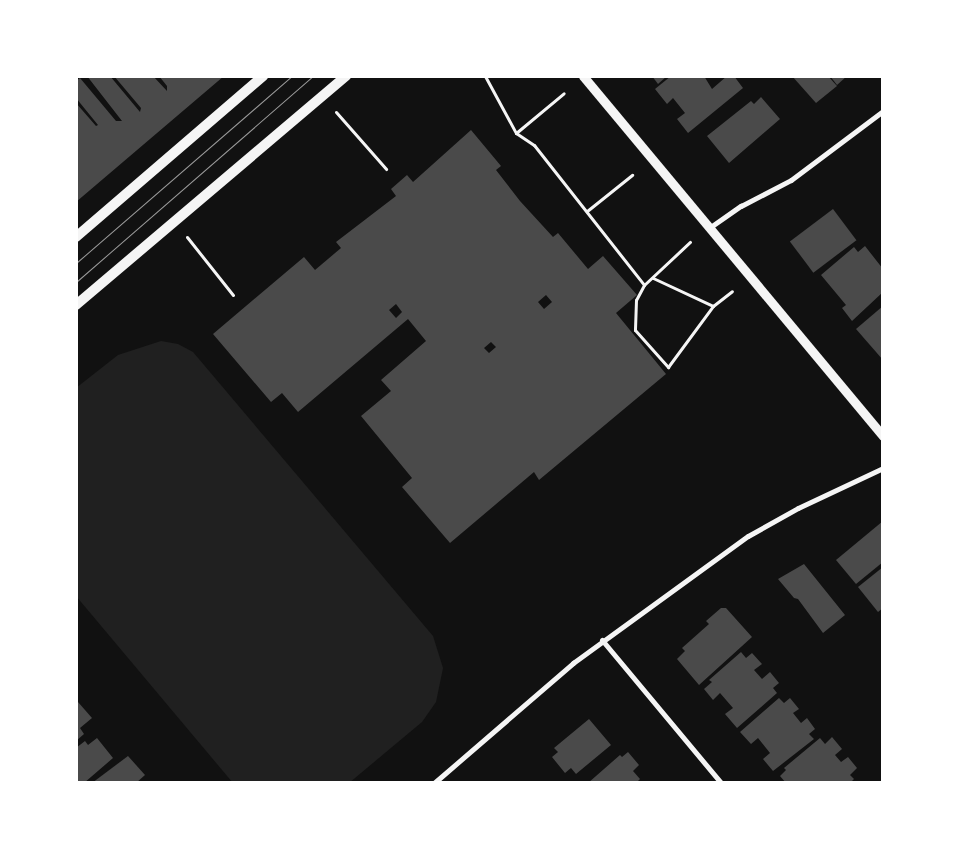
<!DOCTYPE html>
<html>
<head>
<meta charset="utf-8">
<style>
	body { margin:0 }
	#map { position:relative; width:959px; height:859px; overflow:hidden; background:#111; font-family:Montserrat,sans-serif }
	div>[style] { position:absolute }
	.green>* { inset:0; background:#202020 }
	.building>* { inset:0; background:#4a4a4a; transform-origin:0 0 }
	.path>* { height:3px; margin:-1.5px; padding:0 1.5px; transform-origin:1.5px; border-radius:1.5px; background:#f5f5f5 }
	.minor>* { height:5px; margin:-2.5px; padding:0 2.5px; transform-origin:2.5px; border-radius:2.5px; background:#f5f5f5 }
	.tertiary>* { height:9px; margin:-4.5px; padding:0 4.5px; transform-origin:4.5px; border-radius:4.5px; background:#f5f5f5 }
	.secondary>* { height:10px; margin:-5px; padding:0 5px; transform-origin:5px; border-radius:5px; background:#f5f5f5 }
	.tram>* { height:1px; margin:-0.5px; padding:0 0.5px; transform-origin:0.5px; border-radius:0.5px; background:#9a9a9a }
	span { translate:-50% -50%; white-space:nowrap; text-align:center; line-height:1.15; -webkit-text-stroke:5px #fff; paint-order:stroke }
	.frame { position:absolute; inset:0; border:78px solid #fff; pointer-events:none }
</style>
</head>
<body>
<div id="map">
	<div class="green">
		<div style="clip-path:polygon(161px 341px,178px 344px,193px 352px,433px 636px,443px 668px,436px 702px,422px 722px,349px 783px,233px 783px,76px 596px,76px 388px,118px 355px)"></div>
	</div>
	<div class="building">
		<div style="clip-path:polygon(87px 76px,110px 76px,140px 112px,141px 108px,114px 76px,153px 76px,167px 91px,167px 86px,159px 76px,224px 76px,76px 202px,76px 103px,96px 126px,98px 125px,76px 98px,76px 81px,80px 78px,116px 121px,122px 121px)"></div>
		<div style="clip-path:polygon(652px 76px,667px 76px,658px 84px)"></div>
		<div style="clip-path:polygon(671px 76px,704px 76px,712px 89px,727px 76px,734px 76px,743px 88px,688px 133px,677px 119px,685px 113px,673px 98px,667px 104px,655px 89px)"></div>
		<div style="clip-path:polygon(792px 76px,828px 76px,837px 86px,816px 103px)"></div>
		<div style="clip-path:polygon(830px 76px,847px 76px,837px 85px)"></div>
		<div style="clip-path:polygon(761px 97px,780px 119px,729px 163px,707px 136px,751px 101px,754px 104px)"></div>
		<div style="clip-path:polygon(evenodd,471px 130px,501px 166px,496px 170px,520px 201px,553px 237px,558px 233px,588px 269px,603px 256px,637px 295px,616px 313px,666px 374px,539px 480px,534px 472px,450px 543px,402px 487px,412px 478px,361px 416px,391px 391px,381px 380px,426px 341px,408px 319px,298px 412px,282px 393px,271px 402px,213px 334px,304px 257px,315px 270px,341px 248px,336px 242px,396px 196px,391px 189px,407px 175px,413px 182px,471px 130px,546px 295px,552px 302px,544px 309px,538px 302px,546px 295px,471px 130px,396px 304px,402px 312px,396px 318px,389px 310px,396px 304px,471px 130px,491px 342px,496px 347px,489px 353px,484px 348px,491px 342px)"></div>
		<div style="left:833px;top:209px;width:39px;height:54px;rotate:53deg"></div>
		<div style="clip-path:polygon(865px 246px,883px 269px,883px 292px,852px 321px,842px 308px,846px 305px,821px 275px,854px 247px,858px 252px)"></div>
		<div style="clip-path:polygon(883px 306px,883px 360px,856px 329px)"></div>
		<div style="clip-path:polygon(883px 521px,883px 562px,856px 584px,836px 560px)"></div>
		<div style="clip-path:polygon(804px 564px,845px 615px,823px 633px,798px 599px,794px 598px,778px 579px)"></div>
		<div style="clip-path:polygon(883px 567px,883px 608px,878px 612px,858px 587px)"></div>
		<div style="clip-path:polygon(721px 608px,726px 608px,752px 637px,699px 685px,677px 659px,685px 651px,682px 648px,709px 624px,706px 621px)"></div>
		<div style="clip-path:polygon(741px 652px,746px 658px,752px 653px,762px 664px,754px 670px,762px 679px,770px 672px,779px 683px,773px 688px,777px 693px,737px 728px,725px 714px,733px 708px,720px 693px,713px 700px,704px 689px,712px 682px,709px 680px)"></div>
		<div style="clip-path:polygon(779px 698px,784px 703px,790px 698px,799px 709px,793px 713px,801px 723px,807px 718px,815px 729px,809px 734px,814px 739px,773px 771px,763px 759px,770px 753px,758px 738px,751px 744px,740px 732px)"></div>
		<div style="clip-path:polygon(78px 702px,92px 718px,80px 728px,84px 734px,76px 741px)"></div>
		<div style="clip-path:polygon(589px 719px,611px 745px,576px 774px,571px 768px,565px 773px,552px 757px,558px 752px,554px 748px)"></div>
		<div style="clip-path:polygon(832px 737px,842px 749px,835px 755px,841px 762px,848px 757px,857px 768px,850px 775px,854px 779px,850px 783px,786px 783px,780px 776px,786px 770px,784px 768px,820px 738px,825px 744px)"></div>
		<div style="clip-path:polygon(97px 738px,113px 758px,84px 783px,76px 783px,76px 748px,85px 741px,88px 745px)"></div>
		<div style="clip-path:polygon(628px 752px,639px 765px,633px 771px,640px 779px,636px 783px,588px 783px,620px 755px,622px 757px)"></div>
		<div style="clip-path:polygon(128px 756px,145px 775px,136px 783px,92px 783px)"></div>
	</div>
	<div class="path">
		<div style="left:485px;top:76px;width:65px;rotate:61.5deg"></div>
		<div style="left:516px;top:133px;width:22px;rotate:34deg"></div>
		<div style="left:534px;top:145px;width:178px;rotate:51.8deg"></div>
		<div style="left:644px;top:285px;width:17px;rotate:118deg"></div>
		<div style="left:636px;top:300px;width:30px;rotate:92deg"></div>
		<div style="left:635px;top:330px;width:50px;rotate:48.3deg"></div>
		<div style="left:668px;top:367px;width:76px;rotate:-53.6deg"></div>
		<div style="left:713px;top:306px;width:24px;rotate:-38deg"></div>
		<div style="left:336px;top:112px;width:76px;rotate:48.7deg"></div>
		<div style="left:516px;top:133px;width:62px;rotate:-39.8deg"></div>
		<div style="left:587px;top:211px;width:58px;rotate:-38.7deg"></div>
		<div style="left:187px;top:237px;width:74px;rotate:51.6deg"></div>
		<div style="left:653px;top:278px;width:66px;rotate:25deg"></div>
		<div style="left:644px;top:285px;width:63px;rotate:-43.1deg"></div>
	</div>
	<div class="minor">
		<div style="left:709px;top:228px;width:39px;rotate:-35deg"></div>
		<div style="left:741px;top:206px;width:56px;rotate:-27.5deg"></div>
		<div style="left:791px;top:180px;width:115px;rotate:-36.9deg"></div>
		<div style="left:602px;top:640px;width:186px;rotate:50.2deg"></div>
		<div style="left:434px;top:783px;width:184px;rotate:-40.8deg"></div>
		<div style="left:573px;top:663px;width:216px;rotate:-36deg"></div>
		<div style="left:748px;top:536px;width:57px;rotate:-29.2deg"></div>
		<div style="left:798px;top:508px;width:94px;rotate:-25.2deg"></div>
	</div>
	<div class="tertiary">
		<div style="left:583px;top:76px;width:469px;rotate:50.2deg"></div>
	</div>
	<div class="secondary">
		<div style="left:76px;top:237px;width:247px;rotate:-40.7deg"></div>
		<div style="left:76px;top:305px;width:354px;rotate:-40.3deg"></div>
	</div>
	<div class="tram">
		<div style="left:76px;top:263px;width:286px;rotate:-40.9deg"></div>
		<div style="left:76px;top:282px;width:314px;rotate:-41deg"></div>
	</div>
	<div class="frame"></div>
</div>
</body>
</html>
